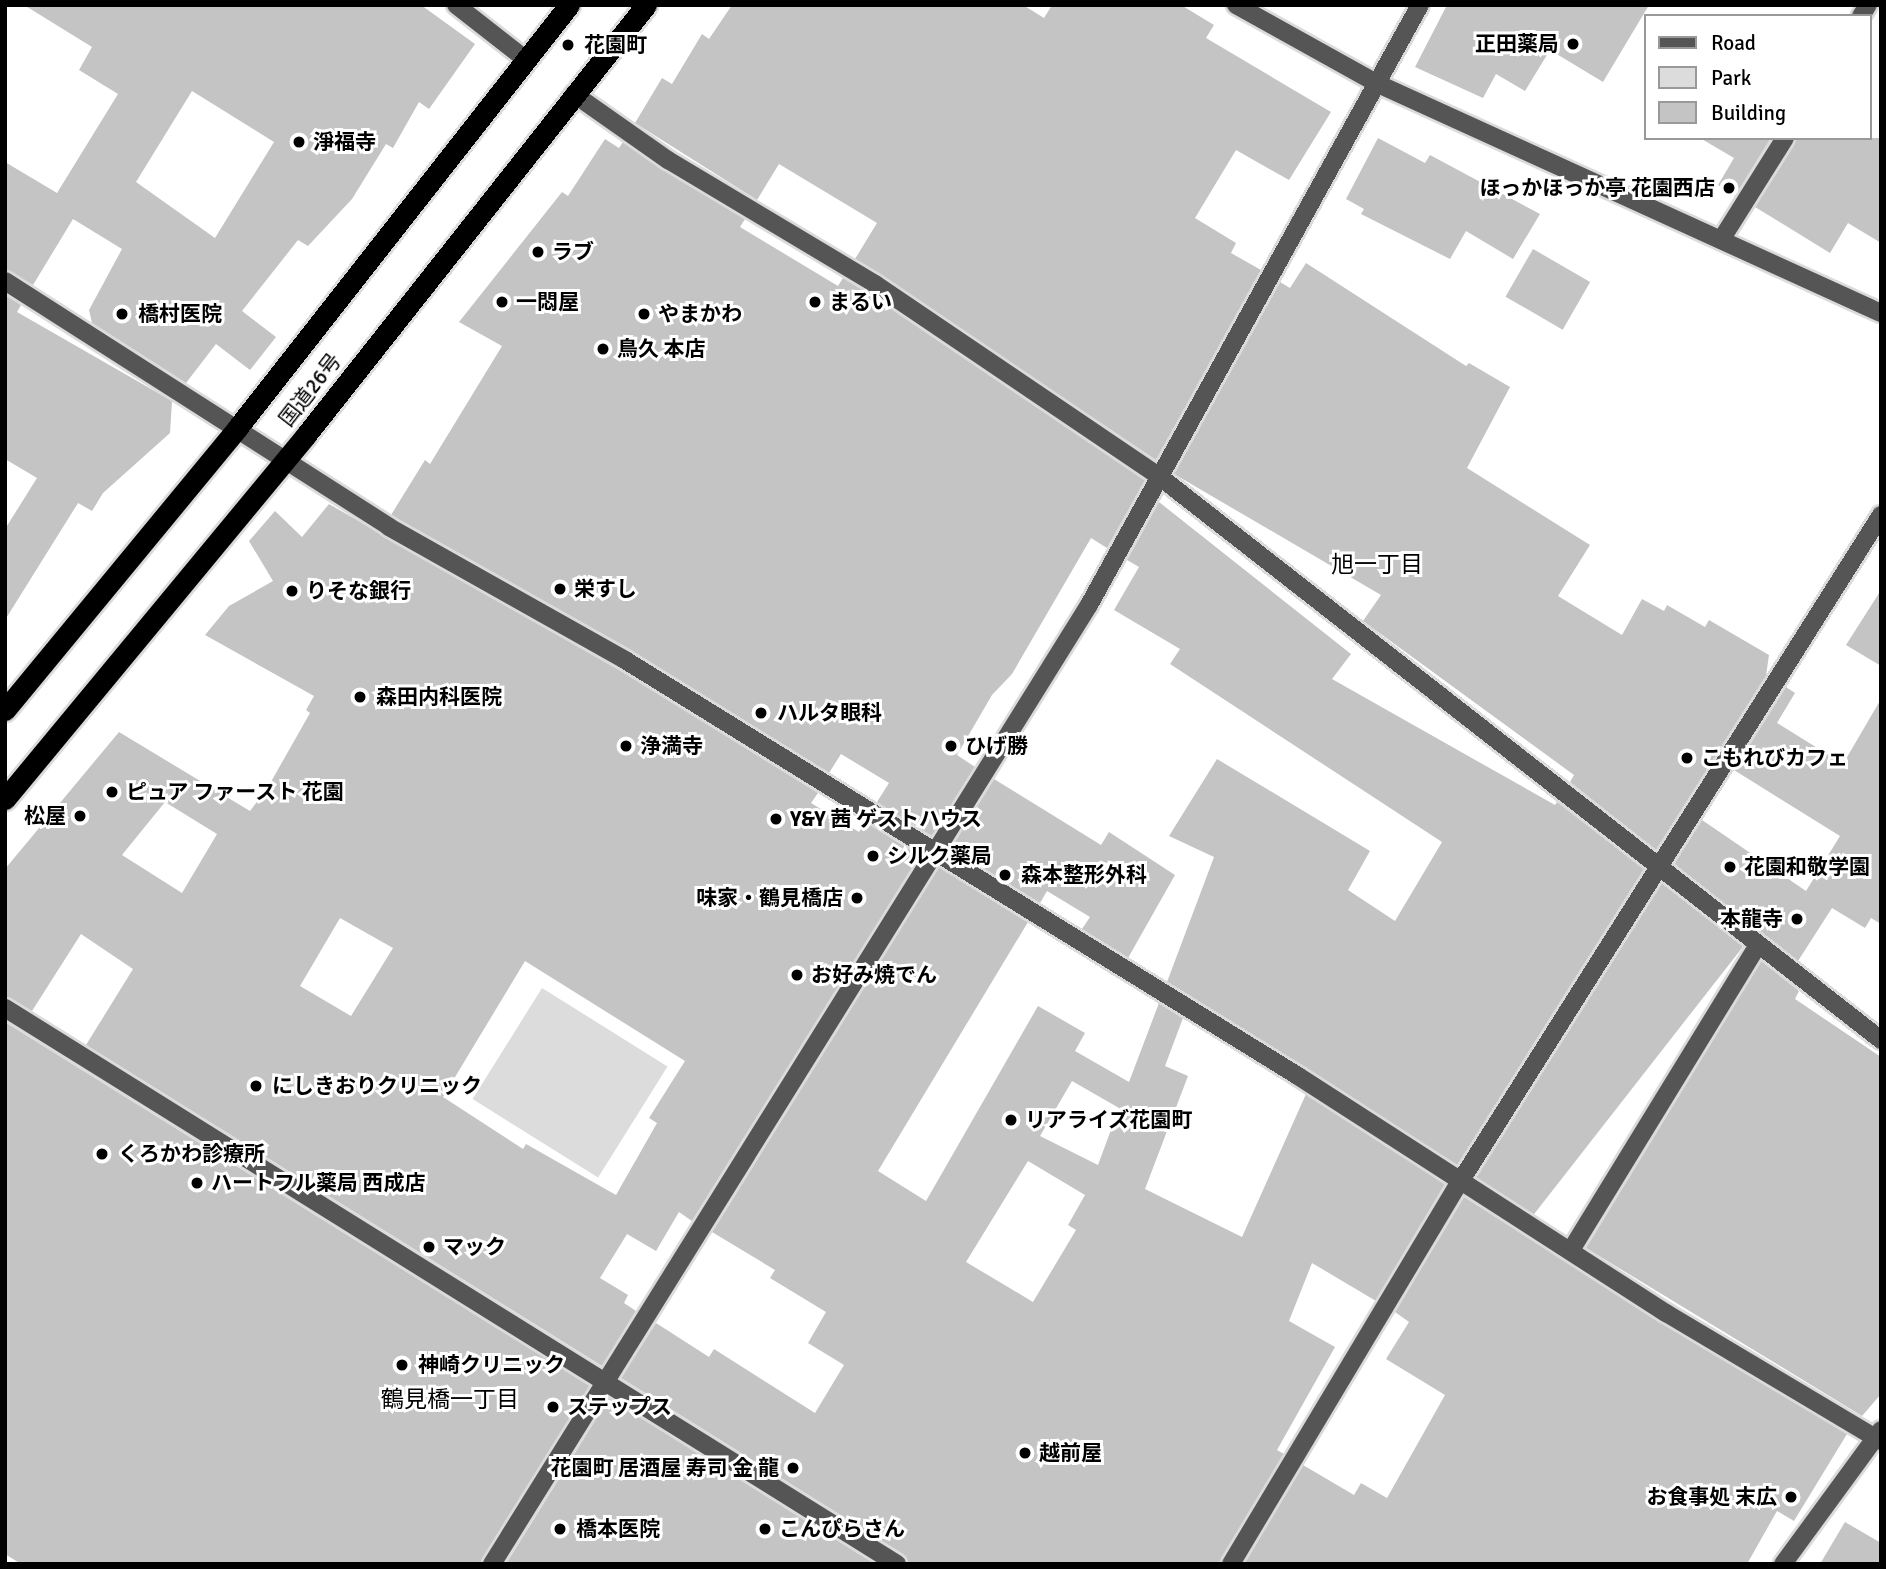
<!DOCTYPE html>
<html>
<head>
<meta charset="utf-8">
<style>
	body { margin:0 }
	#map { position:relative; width:1886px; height:1569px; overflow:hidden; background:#fff; font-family:Signika,"Noto Sans JP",sans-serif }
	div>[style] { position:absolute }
	.green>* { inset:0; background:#dcdcdc; transform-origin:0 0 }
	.building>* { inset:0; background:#c4c4c4; transform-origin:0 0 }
	.roads { filter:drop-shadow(2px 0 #dbdbdb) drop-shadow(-2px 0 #dbdbdb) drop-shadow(0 2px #dbdbdb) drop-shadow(0 -2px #dbdbdb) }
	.minor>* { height:18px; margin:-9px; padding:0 9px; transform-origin:9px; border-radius:9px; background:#555 }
	.highway>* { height:21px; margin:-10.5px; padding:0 10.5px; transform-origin:10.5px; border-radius:10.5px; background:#000 }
	.dots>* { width:19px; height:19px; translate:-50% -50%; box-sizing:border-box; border:4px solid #fff; border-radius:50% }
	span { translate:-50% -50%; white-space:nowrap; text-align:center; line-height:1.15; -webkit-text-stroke:6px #fff; paint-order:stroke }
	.poi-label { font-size:21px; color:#000; font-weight:700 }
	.right { translate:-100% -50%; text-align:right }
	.left { translate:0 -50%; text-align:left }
	.street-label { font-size:21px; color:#000 }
	.neighbourhood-label { font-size:23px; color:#000 }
	.frame { position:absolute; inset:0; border:7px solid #000; pointer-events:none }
	.legend { position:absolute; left:1644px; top:14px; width:228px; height:126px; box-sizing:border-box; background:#fff; border:2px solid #999; margin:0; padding:9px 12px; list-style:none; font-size:21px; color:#000 }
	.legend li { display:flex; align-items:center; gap:14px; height:35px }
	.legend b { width:35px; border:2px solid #999 }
</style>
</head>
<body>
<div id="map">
	<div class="green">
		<div style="left:542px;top:988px;width:148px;height:131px;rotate:32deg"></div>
	</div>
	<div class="building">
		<div style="clip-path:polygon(evenodd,24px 5px,421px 5px,475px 44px,429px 109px,419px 102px,393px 148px,386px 144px,352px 199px,308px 246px,298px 240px,242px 311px,276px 337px,250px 370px,216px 344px,186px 383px,92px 323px,89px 310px,122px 249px,73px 219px,33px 285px,5px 270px,5px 162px,57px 193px,118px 94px,79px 70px,92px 47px,24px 5px,192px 91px,274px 142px,215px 238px,136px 182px,192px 91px)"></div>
		<div style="clip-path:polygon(732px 5px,1023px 5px,1044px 18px,1052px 5px,1181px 5px,1214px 25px,1206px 38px,1331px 112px,1289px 180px,1236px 150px,1195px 218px,1236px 243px,1231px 253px,1261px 270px,1156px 460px,855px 259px,877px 223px,779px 164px,757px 200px,635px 123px,662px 78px,672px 84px,702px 34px,709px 39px)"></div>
		<div style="clip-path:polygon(1447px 5px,1649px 5px,1603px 82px,1550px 50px,1525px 91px,1496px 74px,1483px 98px,1415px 67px)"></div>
		<div style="clip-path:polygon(1378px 138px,1425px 163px,1430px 155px,1540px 214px,1513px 259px,1466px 231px,1450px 259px,1361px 214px,1364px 209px,1346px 199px)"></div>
		<div style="clip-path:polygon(1700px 138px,1771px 138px,1735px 196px,1718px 185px,1734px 158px)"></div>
		<div style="clip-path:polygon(1796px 138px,1881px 138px,1881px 243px,1848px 223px,1830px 253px,1755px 207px)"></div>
		<div style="clip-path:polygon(605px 139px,619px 148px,623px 142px,745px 219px,740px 227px,838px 286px,843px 278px,869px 294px,1145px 480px,1107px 548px,1091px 538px,1012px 674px,992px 695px,957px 755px,975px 767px,932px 836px,877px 802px,889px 783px,841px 754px,829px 773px,631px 650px,391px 515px,425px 460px,430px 464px,502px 346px,459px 322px,562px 192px,568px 196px)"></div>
		<div style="left:1533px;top:249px;width:66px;height:55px;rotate:30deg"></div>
		<div style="clip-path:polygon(1306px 263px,1466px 366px,1469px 363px,1510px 387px,1467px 468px,1590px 545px,1558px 596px,1622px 635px,1642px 599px,1664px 611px,1667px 605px,1705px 627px,1709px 620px,1769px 655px,1766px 676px,1656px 850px,1570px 782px,1574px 775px,1363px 621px,1381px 595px,1174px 474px,1280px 282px,1290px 288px)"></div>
		<div style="clip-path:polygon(5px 295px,21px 305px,17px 312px,172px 401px,170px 433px,103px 493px,92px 511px,78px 503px,5px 620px,5px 529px,37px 478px,5px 459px)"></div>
		<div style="clip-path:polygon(1159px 502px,1351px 654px,1332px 679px,1555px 805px,1557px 802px,1644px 869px,1457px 1165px,1167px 982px,1214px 857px,1169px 836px,1217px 759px,1370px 851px,1348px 890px,1395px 921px,1442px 842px,1170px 664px,1180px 649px,1114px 610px,1139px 567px,1127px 560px)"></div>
		<div style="clip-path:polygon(evenodd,329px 504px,619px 670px,818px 793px,811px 803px,859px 832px,865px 822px,920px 856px,692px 1221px,679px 1212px,656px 1251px,627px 1234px,600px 1278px,628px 1295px,624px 1303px,636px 1311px,602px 1366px,86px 1045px,133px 969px,81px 934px,32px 1011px,5px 997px,5px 869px,119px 732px,250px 811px,268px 787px,310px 713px,306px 710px,314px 696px,205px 635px,229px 606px,273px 581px,249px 541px,275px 511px,302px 537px,329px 504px,165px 802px,217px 834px,182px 893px,122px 855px,165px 802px,329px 504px,340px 918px,393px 948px,351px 1016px,300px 986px,340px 918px,329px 504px,525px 961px,685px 1061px,649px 1118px,657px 1123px,616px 1195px,526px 1144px,523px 1149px,443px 1097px,525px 961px)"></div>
		<div style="clip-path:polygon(1881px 590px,1881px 666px,1846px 645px)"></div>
		<div style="clip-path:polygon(1786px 687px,1795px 693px,1777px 723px,1843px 764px,1881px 699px,1881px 924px,1871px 918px,1865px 928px,1832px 908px,1798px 961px,1674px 864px,1702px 820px,1806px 891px,1840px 836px,1734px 770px)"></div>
		<div style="clip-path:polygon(994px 779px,1101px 845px,1109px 832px,1175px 875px,1128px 958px,1082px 929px,1090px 917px,1047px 891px,1040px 903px,951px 848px)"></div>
		<div style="clip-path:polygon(evenodd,939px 867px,1028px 922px,878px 1171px,926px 1201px,1038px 1006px,1085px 1033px,1075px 1051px,1129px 1082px,1159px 1003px,1183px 1018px,1165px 1066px,1188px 1076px,1145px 1189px,1242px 1237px,1306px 1094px,1445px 1184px,1376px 1301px,1312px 1263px,1289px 1321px,1335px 1347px,1277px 1450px,1284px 1454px,1220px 1564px,908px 1564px,903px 1554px,621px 1378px,656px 1323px,709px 1357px,714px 1349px,815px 1413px,844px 1365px,808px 1343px,826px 1312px,770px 1278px,775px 1270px,712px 1232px,939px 867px,1072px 1081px,1119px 1108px,1098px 1165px,1040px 1136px,1072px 1081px,939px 867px,1028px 1161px,1085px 1195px,1068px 1225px,1076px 1230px,1033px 1302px,966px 1262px,1028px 1161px)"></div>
		<div style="left:1662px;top:883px;width:103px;height:348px;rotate:38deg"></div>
		<div style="clip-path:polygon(1761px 961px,1799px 991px,1795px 999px,1881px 1057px,1881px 1394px,1862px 1416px,1586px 1248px)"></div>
		<div style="clip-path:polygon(5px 1022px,590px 1386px,481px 1564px,21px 1564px,5px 1554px)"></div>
		<div style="clip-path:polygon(1464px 1197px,1847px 1434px,1794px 1521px,1777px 1511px,1747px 1564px,1244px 1564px,1303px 1465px,1354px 1495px,1361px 1483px,1387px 1498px,1445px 1395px,1386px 1359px,1409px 1322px,1395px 1312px)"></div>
		<div style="clip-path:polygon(609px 1398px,875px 1564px,506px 1564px)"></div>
		<div style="clip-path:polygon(1845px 1522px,1881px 1543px,1881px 1564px,1820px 1564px)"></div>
	</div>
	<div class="roads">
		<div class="minor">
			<div style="left:456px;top:5px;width:88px;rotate:38deg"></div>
			<div style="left:1236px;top:5px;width:160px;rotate:29.1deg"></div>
			<div style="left:1376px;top:83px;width:555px;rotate:24.49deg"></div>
			<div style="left:1861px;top:16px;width:13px;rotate:-58deg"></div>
			<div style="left:574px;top:94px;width:115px;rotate:35.1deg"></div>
			<div style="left:668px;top:160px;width:241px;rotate:30.9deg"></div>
			<div style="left:875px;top:284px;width:344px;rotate:34.1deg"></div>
			<div style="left:1160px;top:477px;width:915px;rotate:37.98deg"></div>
			<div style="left:1721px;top:240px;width:120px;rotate:-57.9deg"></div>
			<div style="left:5px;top:281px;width:456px;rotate:32.6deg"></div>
			<div style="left:389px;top:527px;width:271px;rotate:29.4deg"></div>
			<div style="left:625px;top:660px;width:791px;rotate:31.72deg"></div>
			<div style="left:1298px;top:1076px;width:438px;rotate:32.8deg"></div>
			<div style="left:1666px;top:1313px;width:250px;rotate:30.8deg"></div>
			<div style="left:5px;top:1008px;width:1051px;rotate:31.94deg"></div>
			<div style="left:1571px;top:1250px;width:358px;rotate:-58.5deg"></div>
			<div style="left:492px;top:1564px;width:1130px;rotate:-58.1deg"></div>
			<div style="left:1089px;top:605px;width:685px;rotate:-61.12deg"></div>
			<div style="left:1231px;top:1564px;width:445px;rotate:-59.1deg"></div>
			<div style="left:1460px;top:1182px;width:789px;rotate:-57.74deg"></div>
			<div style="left:1783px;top:1564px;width:166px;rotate:-53.8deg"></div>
		</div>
		<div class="highway">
			<div style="left:5px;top:710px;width:367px;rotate:-50.5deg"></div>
			<div style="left:238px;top:427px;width:536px;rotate:-51.89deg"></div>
			<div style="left:5px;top:799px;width:472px;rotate:-50.4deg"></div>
			<div style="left:306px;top:435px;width:548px;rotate:-51.67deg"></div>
		</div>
	</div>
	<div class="dots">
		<div style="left:1573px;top:44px;background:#000"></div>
		<div style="left:568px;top:45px;background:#000"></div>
		<div style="left:299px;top:142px;background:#000"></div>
		<div style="left:1729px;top:188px;background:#000"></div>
		<div style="left:538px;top:252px;background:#000"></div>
		<div style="left:502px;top:302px;background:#000"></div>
		<div style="left:815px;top:302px;background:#000"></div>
		<div style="left:122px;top:314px;background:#000"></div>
		<div style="left:644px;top:314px;background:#000"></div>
		<div style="left:603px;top:349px;background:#000"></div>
		<div style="left:560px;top:589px;background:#000"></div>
		<div style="left:292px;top:591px;background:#000"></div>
		<div style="left:360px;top:697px;background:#000"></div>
		<div style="left:761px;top:713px;background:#000"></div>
		<div style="left:626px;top:746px;background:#000"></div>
		<div style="left:951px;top:746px;background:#000"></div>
		<div style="left:1687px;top:758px;background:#000"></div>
		<div style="left:112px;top:792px;background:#000"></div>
		<div style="left:80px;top:816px;background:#000"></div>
		<div style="left:776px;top:819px;background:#000"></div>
		<div style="left:873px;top:856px;background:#000"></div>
		<div style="left:1730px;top:867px;background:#000"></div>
		<div style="left:1005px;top:875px;background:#000"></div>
		<div style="left:857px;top:898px;background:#000"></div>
		<div style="left:1797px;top:919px;background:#000"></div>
		<div style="left:797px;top:975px;background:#000"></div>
		<div style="left:256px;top:1086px;background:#000"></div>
		<div style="left:1011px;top:1120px;background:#000"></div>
		<div style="left:102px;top:1154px;background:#000"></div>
		<div style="left:197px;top:1183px;background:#000"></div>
		<div style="left:429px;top:1247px;background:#000"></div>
		<div style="left:402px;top:1365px;background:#000"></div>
		<div style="left:553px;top:1407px;background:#000"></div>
		<div style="left:1025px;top:1453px;background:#000"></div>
		<div style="left:793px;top:1468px;background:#000"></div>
		<div style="left:1791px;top:1497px;background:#000"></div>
		<div style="left:560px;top:1529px;background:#000"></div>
		<div style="left:765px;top:1529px;background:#000"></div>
	</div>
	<div class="poi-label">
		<span class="right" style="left:1559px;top:44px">正田薬局</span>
		<span class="left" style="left:584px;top:45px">花園町</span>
		<span class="left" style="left:313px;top:142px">淨福寺</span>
		<span class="right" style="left:1715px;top:188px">ほっかほっか亭 花園西店</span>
		<span class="left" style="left:552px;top:252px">ラブ</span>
		<span class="left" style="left:516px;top:302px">一悶屋</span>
		<span class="left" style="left:829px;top:302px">まるい</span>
		<span class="left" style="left:138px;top:314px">橋村医院</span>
		<span class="left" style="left:658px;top:314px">やまかわ</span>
		<span class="left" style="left:617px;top:349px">鳥久 本店</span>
		<span class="left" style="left:574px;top:589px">栄すし</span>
		<span class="left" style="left:306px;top:591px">りそな銀行</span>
		<span class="left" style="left:376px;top:697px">森田内科医院</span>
		<span class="left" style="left:777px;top:713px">ハルタ眼科</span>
		<span class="left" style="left:640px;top:746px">浄満寺</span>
		<span class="left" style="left:965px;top:746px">ひげ勝</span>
		<span class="left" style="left:1701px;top:758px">こもれびカフェ</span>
		<span class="left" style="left:126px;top:792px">ピュア ファースト 花園</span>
		<span class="right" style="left:66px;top:816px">松屋</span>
		<span class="left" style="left:790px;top:819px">Y&amp;Y 茜 ゲストハウス</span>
		<span class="left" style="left:887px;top:856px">シルク薬局</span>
		<span class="left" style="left:1744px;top:867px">花園和敬学園</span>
		<span class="left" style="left:1021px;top:875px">森本整形外科</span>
		<span class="right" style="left:843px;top:898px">味家・鶴見橋店</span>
		<span class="right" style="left:1783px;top:919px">本龍寺</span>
		<span class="left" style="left:811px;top:975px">お好み焼でん</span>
		<span class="left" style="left:272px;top:1086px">にしきおりクリニック</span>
		<span class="left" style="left:1025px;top:1120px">リアライズ花園町</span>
		<span class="left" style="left:118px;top:1154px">くろかわ診療所</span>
		<span class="left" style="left:211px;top:1183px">ハートフル薬局 西成店</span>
		<span class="left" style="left:443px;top:1247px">マック</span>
		<span class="left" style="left:418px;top:1365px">神崎クリニック</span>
		<span class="left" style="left:567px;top:1407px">ステップス</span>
		<span class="left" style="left:1039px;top:1453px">越前屋</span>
		<span class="right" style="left:779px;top:1468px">花園町 居酒屋 寿司 金 龍</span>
		<span class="right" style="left:1777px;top:1497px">お食事処 末広</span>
		<span class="left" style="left:576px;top:1529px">橋本医院</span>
		<span class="left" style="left:779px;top:1529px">こんぴらさん</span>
	</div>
	<div class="street-label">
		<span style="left:310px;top:390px;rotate:-52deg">国道26号</span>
	</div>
	<div class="neighbourhood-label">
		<span style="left:1377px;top:565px">旭一丁目</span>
		<span style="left:450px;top:1400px">鶴見橋一丁目</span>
	</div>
	<div class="frame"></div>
	<ul class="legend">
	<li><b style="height:9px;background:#555"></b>Road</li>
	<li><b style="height:19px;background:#dcdcdc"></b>Park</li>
	<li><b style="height:19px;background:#c4c4c4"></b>Building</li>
	</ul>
</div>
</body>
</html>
